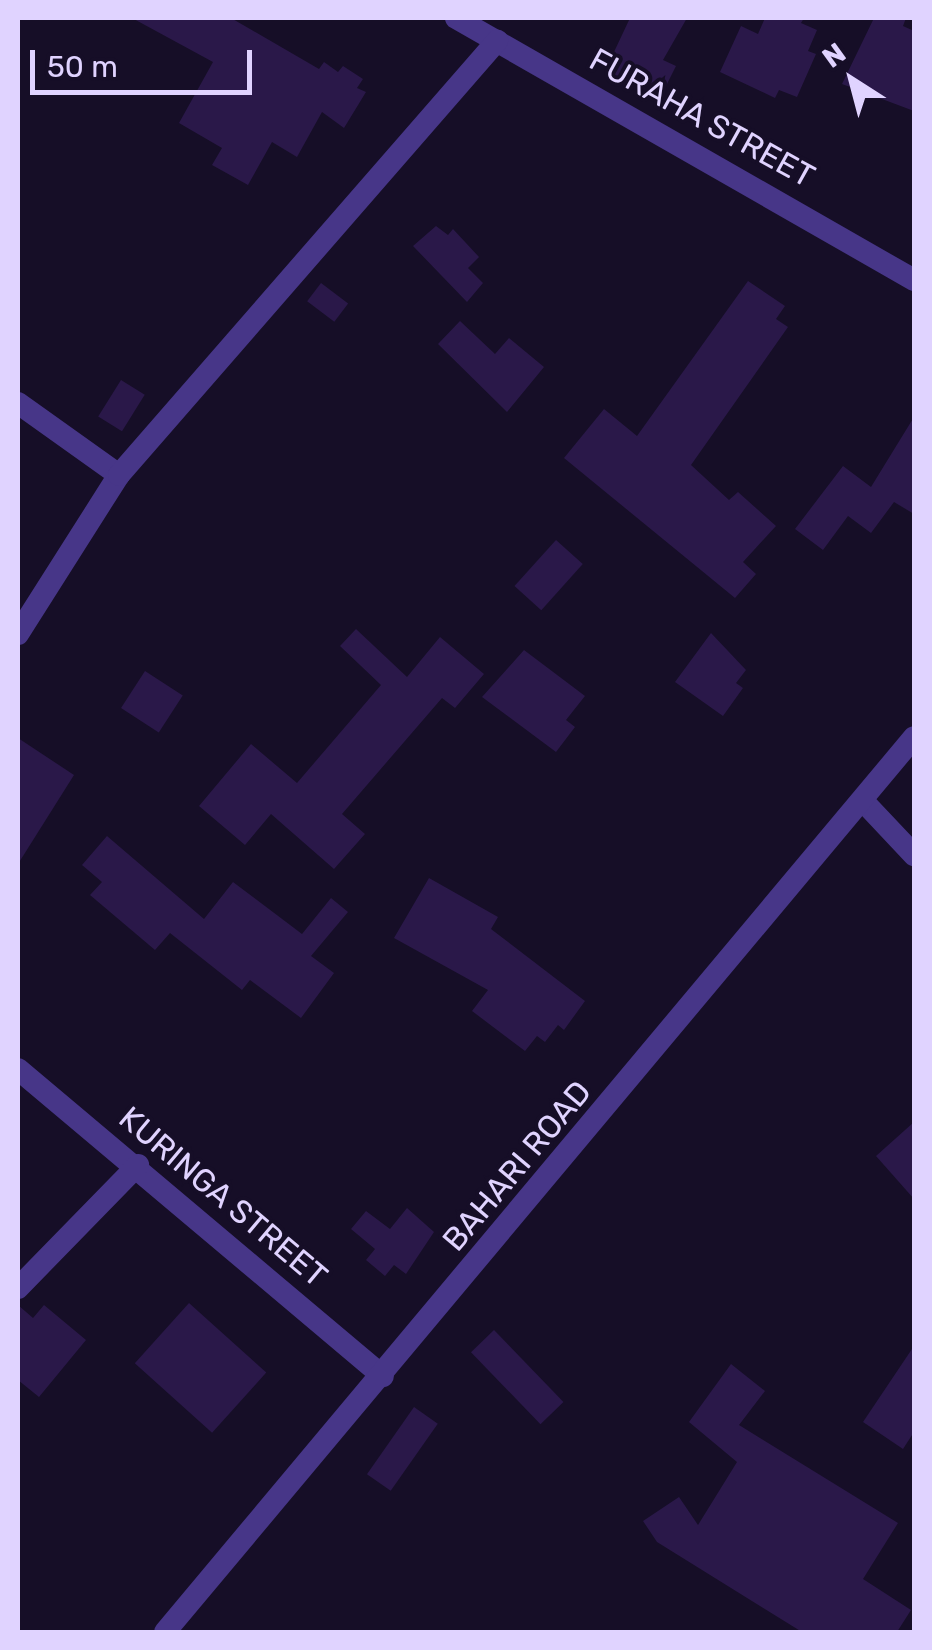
<!DOCTYPE html>
<html>
<head>
<meta charset="utf-8">
<style>
	body { margin:0 }
	#map { position:relative; width:932px; height:1650px; overflow:hidden; background:#160e27; font-family:Rubik,sans-serif }
	div>[style] { position:absolute }
	.building>* { inset:0; background:#2a1849; transform-origin:0 0 }
	.street>* { height:22px; margin:-11px; padding:0 11px; transform-origin:11px; border-radius:11px; background:#473688 }
	span { translate:-50% -50%; white-space:nowrap; text-align:center; line-height:1.15; -webkit-text-stroke:8px #160e27; paint-order:stroke }
	.street-label { font-size:32px; color:#e0d3ff }
	.frame { position:absolute; inset:0; border:20px solid #e0d3ff; pointer-events:none }
	.north { position:absolute; left:802px; top:30px; width:100px; height:100px; -webkit-text-stroke:8px #160e27; paint-order:stroke; rotate:324deg; font-size:28px; font-weight:700; line-height:40px; text-align:center; color:#e0d3ff }
	.north::after { content:''; display:block; margin:auto; width:35px; height:45px; background:#e0d3ff; clip-path:polygon(50% 0,100% 100%,50% 72%,0 100%) }
	.scale { position:absolute; left:30px; top:50px; width:222px; height:45px; box-sizing:border-box; border:5px solid #e0d3ff; border-top:0; padding-left:12px; font-size:30px; line-height:35px; white-space:nowrap; color:#e0d3ff; -webkit-text-stroke:8px #160e27; paint-order:stroke }
</style>
</head>
<body>
<div id="map">
	<div class="building">
		<div style="clip-path:polygon(132px 18px,231px 18px,319px 69px,324px 62px,338px 72px,343px 66px,363px 79px,357px 88px,366px 92px,344px 128px,322px 112px,297px 157px,272px 142px,248px 185px,212px 165px,222px 148px,179px 123px,213px 62px)"></div>
		<div style="clip-path:polygon(630px 18px,687px 18px,663px 60px,676px 66px,660px 98px,605px 71px)"></div>
		<div style="clip-path:polygon(765px 18px,804px 18px,801px 23px,817px 30px,808px 51px,816px 54px,797px 97px,779px 90px,775px 98px,720px 72px,741px 26px,758px 34px)"></div>
		<div style="clip-path:polygon(874px 18px,906px 18px,903px 26px,914px 31px,914px 111px,842px 84px)"></div>
		<div style="clip-path:polygon(436px 226px,448px 235px,453px 229px,479px 257px,468px 268px,483px 283px,467px 302px,413px 246px)"></div>
		<div style="clip-path:polygon(748px 281px,785px 306px,776px 319px,788px 327px,691px 465px,729px 500px,738px 492px,776px 526px,743px 562px,756px 574px,735px 598px,564px 458px,604px 409px,637px 436px)"></div>
		<div style="left:321px;top:283px;width:34px;height:23px;rotate:37deg"></div>
		<div style="clip-path:polygon(460px 321px,495px 354px,509px 338px,544px 367px,507px 412px,438px 344px)"></div>
		<div style="left:121px;top:380px;width:28px;height:43px;rotate:32deg"></div>
		<div style="clip-path:polygon(914px 417px,914px 514px,894px 502px,871px 533px,848px 516px,823px 550px,795px 529px,843px 466px,871px 487px)"></div>
		<div style="left:556px;top:540px;width:36px;height:62px;rotate:42deg"></div>
		<div style="clip-path:polygon(356px 629px,407px 677px,440px 637px,484px 674px,455px 708px,442px 698px,342px 814px,365px 834px,334px 869px,271px 814px,245px 845px,199px 806px,251px 744px,297px 783px,381px 685px,340px 646px)"></div>
		<div style="clip-path:polygon(711px 633px,746px 670px,736px 683px,743px 688px,723px 716px,675px 682px)"></div>
		<div style="clip-path:polygon(524px 650px,585px 696px,566px 720px,575px 727px,556px 752px,482px 697px)"></div>
		<div style="left:145px;top:671px;width:45px;height:44px;rotate:33deg"></div>
		<div style="clip-path:polygon(18px 738px,74px 775px,18px 864px)"></div>
		<div style="clip-path:polygon(107px 836px,204px 919px,233px 882px,302px 934px,331px 898px,348px 912px,311px 956px,334px 973px,301px 1018px,250px 980px,242px 990px,170px 933px,155px 950px,90px 895px,102px 882px,82px 865px)"></div>
		<div style="clip-path:polygon(429px 878px,498px 917px,491px 929px,585px 1001px,564px 1030px,558px 1025px,545px 1042px,537px 1036px,525px 1051px,472px 1011px,488px 990px,394px 938px)"></div>
		<div style="clip-path:polygon(914px 1122px,914px 1199px,876px 1156px)"></div>
		<div style="clip-path:polygon(407px 1208px,434px 1232px,406px 1274px,394px 1265px,385px 1276px,366px 1260px,375px 1249px,351px 1229px,366px 1211px,390px 1229px)"></div>
		<div style="left:189px;top:1303px;width:104px;height:81px;rotate:42deg"></div>
		<div style="clip-path:polygon(18px 1305px,33px 1318px,44px 1305px,86px 1340px,39px 1397px,18px 1380px)"></div>
		<div style="left:494px;top:1330px;width:100px;height:32px;rotate:46deg"></div>
		<div style="clip-path:polygon(914px 1346px,914px 1432px,903px 1449px,863px 1422px)"></div>
		<div style="clip-path:polygon(731px 1364px,765px 1391px,739px 1425px,898px 1523px,863px 1579px,911px 1610px,897px 1632px,802px 1632px,657px 1542px,643px 1521px,679px 1497px,698px 1525px,737px 1462px,689px 1422px)"></div>
		<div style="left:414px;top:1407px;width:29px;height:82px;rotate:35deg"></div>
	</div>
	<div class="street">
		<div style="left:456px;top:18px;width:528px;rotate:29.77deg"></div>
		<div style="left:18px;top:403px;width:124px;rotate:35.5deg"></div>
		<div style="left:18px;top:634px;width:188px;rotate:-57.6deg"></div>
		<div style="left:119px;top:475px;width:576px;rotate:-48.95deg"></div>
		<div style="left:864px;top:802px;width:73px;rotate:46.7deg"></div>
		<div style="left:18px;top:1069px;width:477px;rotate:40.1deg"></div>
		<div style="left:18px;top:1288px;width:172px;rotate:-45.7deg"></div>
		<div style="left:165px;top:1632px;width:1167px;rotate:-50.07deg"></div>
	</div>
	<div class="street-label">
		<span style="left:702px;top:118px;rotate:29deg">FURAHA STREET</span>
		<span style="left:517px;top:1166px;rotate:-50deg">BAHARI ROAD</span>
		<span style="left:223px;top:1197px;rotate:40deg">KURINGA STREET</span>
	</div>
	<div class="frame"></div>
	<div class="north">N</div>
	<div class="scale">50 m</div>
</div>
</body>
</html>
